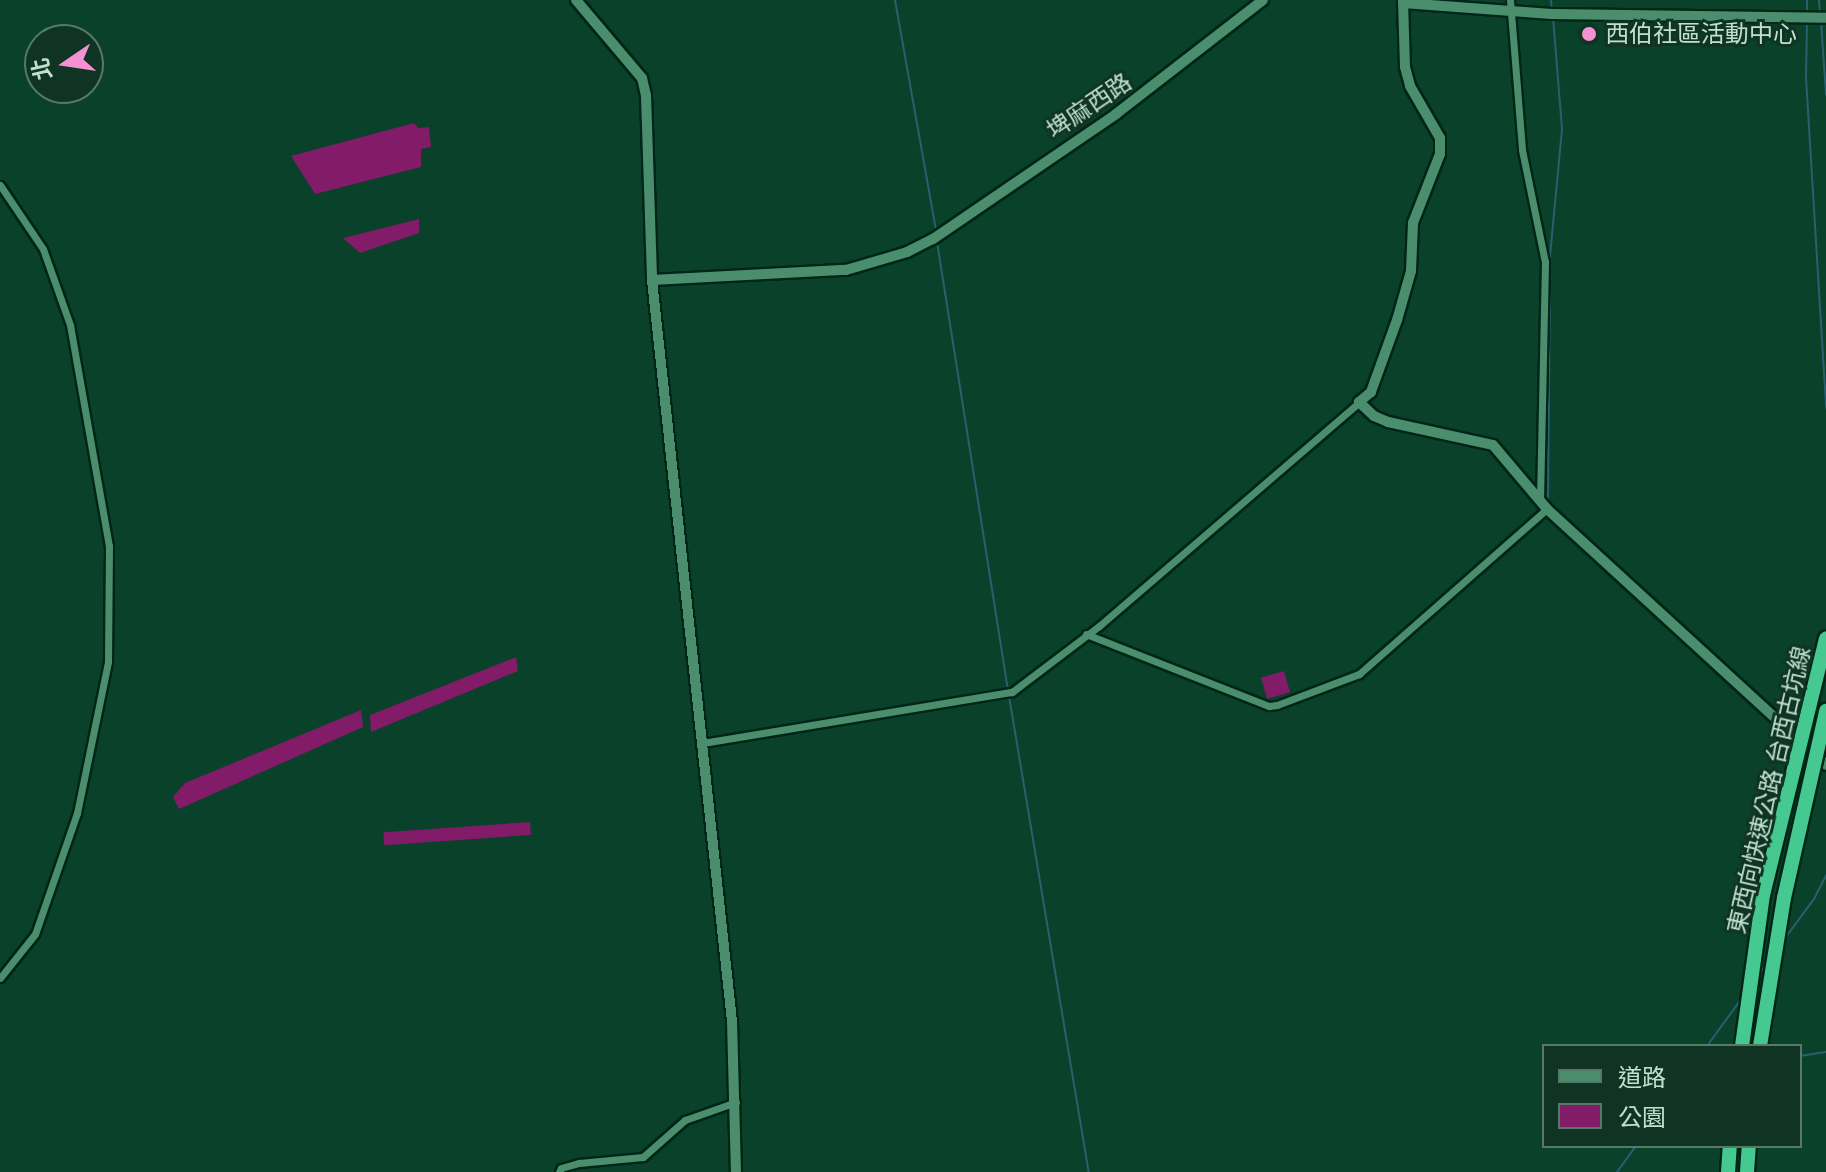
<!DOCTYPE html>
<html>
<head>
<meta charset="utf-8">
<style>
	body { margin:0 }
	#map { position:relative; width:1826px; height:1172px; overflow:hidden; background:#09412a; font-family:Poppins,"Noto Sans TC",sans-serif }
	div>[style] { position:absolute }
	.green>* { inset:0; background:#821b68; transform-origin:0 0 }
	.stream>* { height:2px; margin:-1px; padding:0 1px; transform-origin:1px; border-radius:1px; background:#276071 }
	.roads { filter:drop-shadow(2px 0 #012516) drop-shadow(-2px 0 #012516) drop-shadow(0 2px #012516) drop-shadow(0 -2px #012516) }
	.street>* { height:7px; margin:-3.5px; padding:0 3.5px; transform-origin:3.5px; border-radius:3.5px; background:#4b8e6d }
	.secondary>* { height:10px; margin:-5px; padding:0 5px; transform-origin:5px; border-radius:5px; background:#4b8e6d }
	.highway>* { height:14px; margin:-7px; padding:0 7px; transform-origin:7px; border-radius:7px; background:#46c990 }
	.bridges { filter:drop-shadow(2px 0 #012516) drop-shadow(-2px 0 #012516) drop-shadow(0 2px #012516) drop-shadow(0 -2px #012516) }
	.highway-bridge>* { height:14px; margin:-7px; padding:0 7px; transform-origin:7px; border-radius:7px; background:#46c990 }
	.dots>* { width:22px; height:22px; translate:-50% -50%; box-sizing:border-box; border:4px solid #103424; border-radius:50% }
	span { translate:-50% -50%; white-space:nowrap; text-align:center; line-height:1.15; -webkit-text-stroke:6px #103424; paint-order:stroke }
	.poi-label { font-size:24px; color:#bfe0cd }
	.left { translate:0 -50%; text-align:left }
	.street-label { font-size:24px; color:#bfe0cd }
	.legend { position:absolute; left:1542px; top:1044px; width:260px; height:104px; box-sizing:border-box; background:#103424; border:2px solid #567968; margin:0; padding:10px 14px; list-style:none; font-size:24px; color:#bfe0cd }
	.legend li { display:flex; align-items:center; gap:16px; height:40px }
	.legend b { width:40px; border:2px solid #567968 }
	.north { position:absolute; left:24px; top:24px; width:80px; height:80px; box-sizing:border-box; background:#103424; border:2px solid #567968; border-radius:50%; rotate:257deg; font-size:22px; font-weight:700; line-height:32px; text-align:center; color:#bfe0cd }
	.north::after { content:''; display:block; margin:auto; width:28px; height:36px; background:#f491d3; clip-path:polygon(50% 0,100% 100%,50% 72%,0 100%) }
</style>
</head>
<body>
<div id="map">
	<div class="green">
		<div style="clip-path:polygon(414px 123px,418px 128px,429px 127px,431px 147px,421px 149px,421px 167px,315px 194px,291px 156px)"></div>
		<div style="clip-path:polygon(419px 219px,419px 233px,360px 253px,343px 238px)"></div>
		<div style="clip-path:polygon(516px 657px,518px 671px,371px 732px,370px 715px)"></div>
		<div style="left:1284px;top:671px;width:22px;height:24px;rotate:74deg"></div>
		<div style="clip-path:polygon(361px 710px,363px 727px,179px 809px,173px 797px,185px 783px)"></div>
		<div style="left:530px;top:822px;width:13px;height:147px;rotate:86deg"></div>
	</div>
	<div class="stream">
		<div style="left:895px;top:0;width:235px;rotate:79.9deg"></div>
		<div style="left:1551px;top:0;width:11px;rotate:85deg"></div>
		<div style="left:1819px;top:0;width:15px;rotate:86deg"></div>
		<div style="left:1807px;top:15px;width:15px;rotate:-90deg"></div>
		<div style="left:1807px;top:21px;width:57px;rotate:91deg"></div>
		<div style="left:1806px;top:78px;width:330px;rotate:86.5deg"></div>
		<div style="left:1821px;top:21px;width:74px;rotate:86.1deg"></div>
		<div style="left:937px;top:242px;width:454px;rotate:81deg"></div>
		<div style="left:1548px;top:501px;width:245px;rotate:-89.5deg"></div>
		<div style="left:1550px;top:256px;width:128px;rotate:-84.6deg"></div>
		<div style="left:1562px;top:129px;width:112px;rotate:-94.6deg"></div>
		<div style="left:1009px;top:696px;width:483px;rotate:80.5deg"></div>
		<div style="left:1783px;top:941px;width:52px;rotate:-53.6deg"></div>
		<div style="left:1814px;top:899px;width:27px;rotate:-63deg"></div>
		<div style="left:1758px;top:977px;width:13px;rotate:-58deg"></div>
		<div style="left:1707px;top:1046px;width:59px;rotate:-53.9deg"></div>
		<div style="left:1800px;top:1056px;width:26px;rotate:-9deg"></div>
		<div style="left:1617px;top:1172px;width:32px;rotate:-54deg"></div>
	</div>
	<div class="roads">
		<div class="street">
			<div style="left:1510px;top:0;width:150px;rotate:85.4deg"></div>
			<div style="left:1522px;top:150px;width:114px;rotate:78.4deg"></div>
			<div style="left:1545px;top:262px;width:237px;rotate:91.2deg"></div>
			<div style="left:0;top:185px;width:77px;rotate:56.1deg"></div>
			<div style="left:43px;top:249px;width:81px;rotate:70.4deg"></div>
			<div style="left:70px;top:325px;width:224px;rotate:80deg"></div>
			<div style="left:109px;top:546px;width:116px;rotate:90.5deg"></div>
			<div style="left:108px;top:662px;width:154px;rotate:101.6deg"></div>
			<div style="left:77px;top:813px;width:128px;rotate:109.1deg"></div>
			<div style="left:35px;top:934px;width:56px;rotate:128.5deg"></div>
			<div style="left:1086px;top:634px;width:197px;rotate:21.5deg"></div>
			<div style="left:1269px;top:706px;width:8px;rotate:-7deg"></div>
			<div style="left:1277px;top:705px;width:88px;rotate:-20.7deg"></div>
			<div style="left:1359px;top:674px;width:250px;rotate:-41.3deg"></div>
			<div style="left:703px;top:743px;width:313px;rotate:-9.4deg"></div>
			<div style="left:1012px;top:692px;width:109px;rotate:-37.2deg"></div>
			<div style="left:1099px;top:626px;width:343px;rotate:-40.7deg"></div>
			<div style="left:559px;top:1172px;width:4px;rotate:-63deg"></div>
			<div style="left:561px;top:1168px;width:19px;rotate:-16deg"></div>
			<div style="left:579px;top:1163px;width:64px;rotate:-5.4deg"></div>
			<div style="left:643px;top:1157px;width:56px;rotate:-41.4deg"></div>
			<div style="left:685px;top:1120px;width:54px;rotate:-19.4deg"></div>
		</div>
		<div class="secondary">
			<div style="left:576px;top:0;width:102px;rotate:49.8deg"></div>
			<div style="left:642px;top:78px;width:18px;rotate:77deg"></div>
			<div style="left:646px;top:96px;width:184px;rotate:88.1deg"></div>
			<div style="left:652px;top:280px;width:745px;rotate:83.84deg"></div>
			<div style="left:732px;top:1021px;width:151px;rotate:88.5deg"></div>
			<div style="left:1403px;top:0;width:67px;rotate:88.3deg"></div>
			<div style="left:1405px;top:67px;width:20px;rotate:75deg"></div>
			<div style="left:1410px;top:86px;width:60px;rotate:60deg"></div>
			<div style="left:1440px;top:138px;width:16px;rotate:90deg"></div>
			<div style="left:1440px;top:154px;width:74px;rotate:111.4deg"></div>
			<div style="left:1413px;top:223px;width:48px;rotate:92.4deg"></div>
			<div style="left:1411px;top:271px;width:51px;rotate:105.9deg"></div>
			<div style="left:1397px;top:320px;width:77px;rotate:109.9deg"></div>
			<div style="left:1371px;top:392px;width:16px;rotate:140deg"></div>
			<div style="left:1359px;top:402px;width:21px;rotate:43deg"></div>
			<div style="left:1374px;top:416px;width:15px;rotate:23deg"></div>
			<div style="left:1388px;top:422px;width:107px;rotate:12.4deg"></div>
			<div style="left:1493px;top:445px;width:84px;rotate:49.8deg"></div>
			<div style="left:1547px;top:509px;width:379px;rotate:42.5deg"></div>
			<div style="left:1403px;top:3px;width:149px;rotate:4.2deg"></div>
			<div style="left:1552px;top:14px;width:274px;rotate:0.8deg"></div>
			<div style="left:652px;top:280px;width:194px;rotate:-3deg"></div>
			<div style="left:846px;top:270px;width:64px;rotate:-16.4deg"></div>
			<div style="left:907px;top:252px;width:29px;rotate:-27deg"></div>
			<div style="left:933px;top:239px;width:222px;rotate:-34.3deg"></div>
			<div style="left:1116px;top:114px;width:186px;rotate:-37.8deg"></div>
		</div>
		<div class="highway">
			<div style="left:1728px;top:1172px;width:26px;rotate:-86deg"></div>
			<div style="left:1747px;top:1172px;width:26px;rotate:-86deg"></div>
		</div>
	</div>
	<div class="bridges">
		<div class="highway-bridge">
			<div style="left:1742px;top:1046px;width:152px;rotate:-82.1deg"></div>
			<div style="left:1763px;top:895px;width:264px;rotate:-76.2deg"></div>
			<div style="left:1760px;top:1046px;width:150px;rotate:-80.8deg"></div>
			<div style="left:1784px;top:898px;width:192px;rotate:-77.3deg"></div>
		</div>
	</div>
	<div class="dots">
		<div style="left:1589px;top:34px;background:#f491d3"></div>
	</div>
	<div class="poi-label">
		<span class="left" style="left:1605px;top:34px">西伯社區活動中心</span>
	</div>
	<div class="street-label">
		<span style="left:1089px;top:106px;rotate:-34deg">埤麻西路</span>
		<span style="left:1769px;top:790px;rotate:-77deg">東西向快速公路 台西古坑線</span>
	</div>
	<ul class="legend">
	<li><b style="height:10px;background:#4b8e6d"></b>道路</li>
	<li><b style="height:22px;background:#821b68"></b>公園</li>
	</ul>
	<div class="north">北</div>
</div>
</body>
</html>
